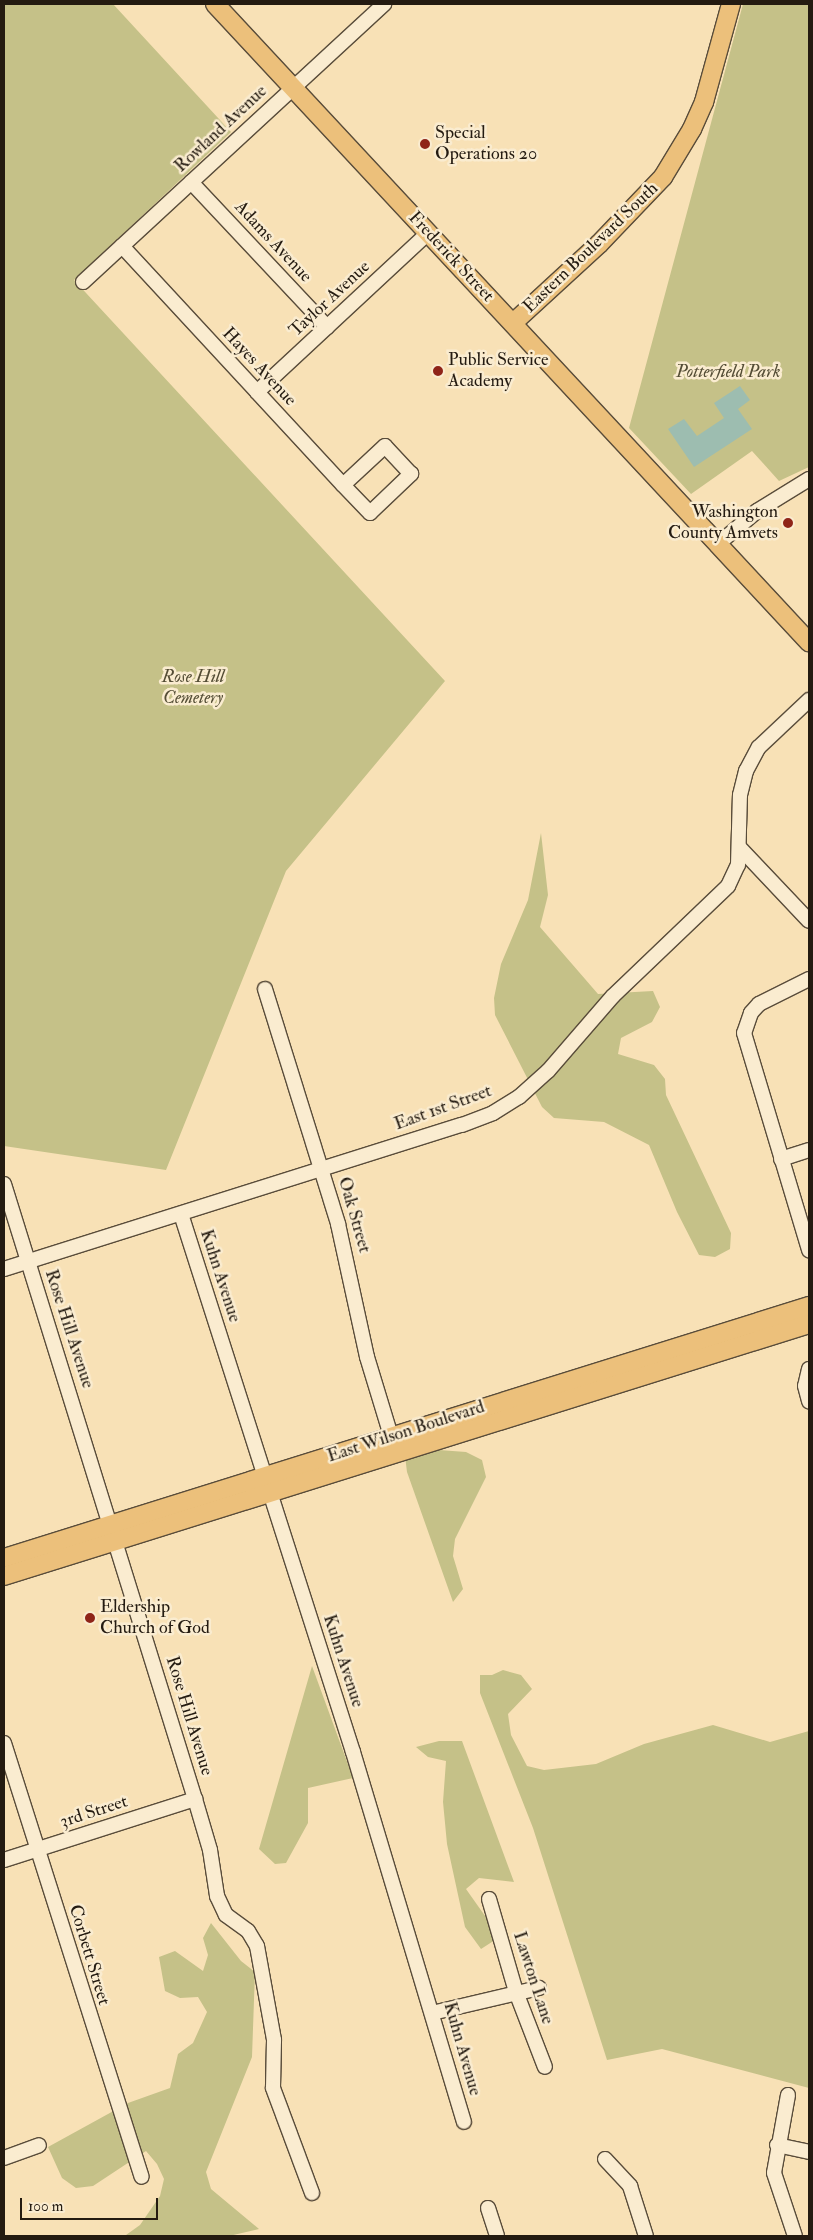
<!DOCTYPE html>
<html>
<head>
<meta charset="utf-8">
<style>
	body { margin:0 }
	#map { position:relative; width:813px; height:2240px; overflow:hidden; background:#f8e1b6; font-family:"IM FELL Double Pica",serif }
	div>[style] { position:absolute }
	.green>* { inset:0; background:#c5c188 }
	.water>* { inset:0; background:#9dbdb0 }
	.roads { filter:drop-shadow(1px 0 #594c3a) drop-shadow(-1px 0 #594c3a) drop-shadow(0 1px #594c3a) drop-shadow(0 -1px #594c3a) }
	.minor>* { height:14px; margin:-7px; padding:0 7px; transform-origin:7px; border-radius:7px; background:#faecd0 }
	.major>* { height:18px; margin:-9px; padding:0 9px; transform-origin:9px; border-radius:9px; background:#ecc07b }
	.dots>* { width:14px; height:14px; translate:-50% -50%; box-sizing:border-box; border:2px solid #faecd0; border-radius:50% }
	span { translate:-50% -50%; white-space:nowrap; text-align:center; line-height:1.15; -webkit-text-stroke:5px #faecd0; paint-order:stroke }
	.street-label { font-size:18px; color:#241b11 }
	.poi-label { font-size:18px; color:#241b11 }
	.left { translate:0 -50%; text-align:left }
	.right { translate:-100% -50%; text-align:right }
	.park-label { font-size:18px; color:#544d35; font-style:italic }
	.frame { position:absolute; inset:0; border:5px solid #241b11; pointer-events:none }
	.scale { position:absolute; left:20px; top:2198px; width:138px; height:22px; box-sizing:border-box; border:2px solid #241b11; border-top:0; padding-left:6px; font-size:15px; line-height:18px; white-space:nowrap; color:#241b11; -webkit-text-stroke:4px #faecd0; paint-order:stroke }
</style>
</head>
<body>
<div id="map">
	<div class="green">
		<div style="clip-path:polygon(4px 4px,113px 4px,231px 132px,74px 280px,445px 681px,286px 871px,166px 1170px,4px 1146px)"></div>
		<div style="clip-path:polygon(743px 4px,809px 4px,809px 467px,779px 481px,752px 451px,691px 494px,629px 428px)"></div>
		<div style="clip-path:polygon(541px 833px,548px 895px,540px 927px,598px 994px,653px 991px,660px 1007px,652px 1022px,621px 1038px,618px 1054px,654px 1065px,665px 1079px,666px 1095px,731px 1233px,730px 1249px,715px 1257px,699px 1255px,677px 1212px,649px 1145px,604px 1122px,554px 1118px,542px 1107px,495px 1015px,494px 998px,501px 964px,528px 900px)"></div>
		<div style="clip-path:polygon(439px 1450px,466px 1452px,482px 1460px,486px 1477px,455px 1539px,453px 1556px,463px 1589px,453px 1602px,407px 1472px,405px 1456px)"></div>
		<div style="clip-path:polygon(312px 1666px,353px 1778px,308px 1788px,308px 1823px,286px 1863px,275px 1864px,259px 1849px)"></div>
		<div style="clip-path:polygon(503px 1670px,521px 1675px,532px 1689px,508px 1714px,511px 1735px,527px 1766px,544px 1770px,596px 1764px,644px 1744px,713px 1725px,770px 1742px,809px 1731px,809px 2088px,662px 2049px,607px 2060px,533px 1828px,480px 1693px,480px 1675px,492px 1675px)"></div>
		<div style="clip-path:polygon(439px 1741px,462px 1741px,514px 1882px,479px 1878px,466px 1889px,490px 1923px,495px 1940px,481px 1949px,465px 1927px,447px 1844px,443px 1802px,446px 1761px,428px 1757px,416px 1747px)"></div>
		<div style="clip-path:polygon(211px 1923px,241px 1961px,255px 1972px,252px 2057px,206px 2172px,211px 2189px,259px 2229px,229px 2236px,112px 2236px,126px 2235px,140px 2225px,160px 2196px,164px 2179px,157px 2164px,146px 2151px,93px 2186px,76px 2188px,62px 2178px,48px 2147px,128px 2103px,170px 2088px,178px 2054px,193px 2043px,207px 2012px,198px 1997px,180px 1998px,165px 1991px,159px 1957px,175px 1951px,203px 1971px,208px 1955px,203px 1938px)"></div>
	</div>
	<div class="water">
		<div style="clip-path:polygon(740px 386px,750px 400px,738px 409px,752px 429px,694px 467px,668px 429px,684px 419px,697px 436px,724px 418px,714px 403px)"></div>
	</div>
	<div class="roads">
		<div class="minor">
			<div style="left:191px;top:182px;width:199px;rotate:46.8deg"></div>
			<div style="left:122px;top:246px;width:199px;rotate:47.2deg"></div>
			<div style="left:257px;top:392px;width:127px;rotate:47.2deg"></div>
			<div style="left:343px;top:485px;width:39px;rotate:46deg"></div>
			<div style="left:370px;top:513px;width:57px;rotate:-43.6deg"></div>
			<div style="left:411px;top:474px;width:38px;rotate:-133deg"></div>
			<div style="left:385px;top:446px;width:57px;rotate:137.1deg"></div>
			<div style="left:83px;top:282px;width:410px;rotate:-42.7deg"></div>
			<div style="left:257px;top:392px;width:233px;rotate:-42.9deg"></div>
			<div style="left:718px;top:544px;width:51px;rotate:-40.2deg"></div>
			<div style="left:757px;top:511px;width:61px;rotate:-31.6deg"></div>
			<div style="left:740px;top:848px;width:100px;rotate:46.6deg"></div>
			<div style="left:809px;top:979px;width:56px;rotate:153.4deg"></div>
			<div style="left:759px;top:1004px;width:12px;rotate:132deg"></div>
			<div style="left:751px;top:1013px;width:21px;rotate:109deg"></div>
			<div style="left:744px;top:1033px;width:227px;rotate:73.3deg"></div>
			<div style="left:265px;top:989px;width:246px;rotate:72.7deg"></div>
			<div style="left:338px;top:1224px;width:136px;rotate:77.7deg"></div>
			<div style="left:367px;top:1357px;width:93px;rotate:73.1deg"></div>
			<div style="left:781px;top:1159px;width:29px;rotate:-18deg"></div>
			<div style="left:4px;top:1184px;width:644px;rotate:72.75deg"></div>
			<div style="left:195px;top:1799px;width:53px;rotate:73.6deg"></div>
			<div style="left:210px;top:1850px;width:47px;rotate:81.3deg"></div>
			<div style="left:217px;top:1896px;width:21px;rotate:65deg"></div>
			<div style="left:226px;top:1915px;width:27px;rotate:36deg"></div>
			<div style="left:248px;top:1931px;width:17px;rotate:59deg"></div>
			<div style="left:257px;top:1946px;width:96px;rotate:79.7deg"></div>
			<div style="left:274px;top:2040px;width:48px;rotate:91.2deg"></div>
			<div style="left:273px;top:2088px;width:112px;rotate:69.6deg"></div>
			<div style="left:181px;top:1214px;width:565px;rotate:72.27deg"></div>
			<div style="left:353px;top:1752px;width:386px;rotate:73.3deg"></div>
			<div style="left:4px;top:1269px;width:480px;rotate:-17.5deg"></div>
			<div style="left:462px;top:1125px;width:33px;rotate:-21deg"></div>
			<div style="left:493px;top:1113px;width:31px;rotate:-32deg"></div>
			<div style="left:519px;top:1097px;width:39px;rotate:-42deg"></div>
			<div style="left:548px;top:1071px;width:99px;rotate:-49.1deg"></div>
			<div style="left:613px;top:996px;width:159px;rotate:-43.7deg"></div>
			<div style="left:728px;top:886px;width:23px;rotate:-65deg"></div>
			<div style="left:738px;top:865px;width:70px;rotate:-88.4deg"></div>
			<div style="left:740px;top:795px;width:25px;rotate:-76deg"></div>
			<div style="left:746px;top:771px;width:27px;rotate:-62deg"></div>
			<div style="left:759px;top:747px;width:69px;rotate:-43.2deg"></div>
			<div style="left:809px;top:1369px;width:17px;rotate:103deg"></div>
			<div style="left:805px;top:1386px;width:16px;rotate:75deg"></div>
			<div style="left:4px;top:1743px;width:455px;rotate:72.4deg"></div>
			<div style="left:4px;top:1860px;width:201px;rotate:-17.7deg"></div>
			<div style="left:489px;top:1899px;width:97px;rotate:73.8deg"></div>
			<div style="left:516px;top:1992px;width:80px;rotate:68.9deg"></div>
			<div style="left:432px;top:2013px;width:110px;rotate:-13.2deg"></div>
			<div style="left:788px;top:2095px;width:79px;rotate:100.2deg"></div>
			<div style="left:774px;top:2173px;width:66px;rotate:71.6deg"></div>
			<div style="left:777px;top:2145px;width:33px;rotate:12deg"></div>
			<div style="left:4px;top:2158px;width:37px;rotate:-20deg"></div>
			<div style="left:605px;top:2159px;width:37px;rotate:47deg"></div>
			<div style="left:630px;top:2186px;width:52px;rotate:72.3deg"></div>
			<div style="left:488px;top:2208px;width:29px;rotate:72deg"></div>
		</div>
		<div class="major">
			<div style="left:215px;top:4px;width:872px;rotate:47.05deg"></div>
			<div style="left:513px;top:323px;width:117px;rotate:-42.6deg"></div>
			<div style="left:599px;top:244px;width:93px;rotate:-46.3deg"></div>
			<div style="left:663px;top:177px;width:56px;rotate:-58.9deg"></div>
			<div style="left:692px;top:129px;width:30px;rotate:-66deg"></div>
			<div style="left:704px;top:102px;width:102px;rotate:-74.6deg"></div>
			<div style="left:4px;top:1558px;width:844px;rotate:-17.38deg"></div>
			<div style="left:4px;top:1576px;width:844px;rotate:-17.38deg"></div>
		</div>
	</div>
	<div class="dots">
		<div style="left:425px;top:144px;background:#8f2418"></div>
		<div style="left:438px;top:371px;background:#8f2418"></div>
		<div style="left:788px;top:523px;background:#8f2418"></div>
		<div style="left:90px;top:1618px;background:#8f2418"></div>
	</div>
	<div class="street-label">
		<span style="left:221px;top:129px;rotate:-43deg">Rowland Avenue</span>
		<span style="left:273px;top:242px;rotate:47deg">Adams Avenue</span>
		<span style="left:591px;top:248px;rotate:-44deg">Eastern Boulevard South</span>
		<span style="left:451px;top:257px;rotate:47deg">Frederick Street</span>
		<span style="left:330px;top:299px;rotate:-43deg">Taylor Avenue</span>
		<span style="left:259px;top:367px;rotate:47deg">Hayes Avenue</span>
		<span style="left:443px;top:1108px;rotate:-20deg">East 1st Street</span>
		<span style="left:354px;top:1215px;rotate:74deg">Oak Street</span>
		<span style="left:220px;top:1276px;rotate:72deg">Kuhn Avenue</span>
		<span style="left:69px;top:1329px;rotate:72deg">Rose Hill Avenue</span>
		<span style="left:406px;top:1432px;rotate:-18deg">East Wilson Boulevard</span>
		<span style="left:343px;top:1661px;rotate:72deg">Kuhn Avenue</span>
		<span style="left:189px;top:1716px;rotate:73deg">Rose Hill Avenue</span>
		<span style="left:94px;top:1812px;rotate:-18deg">3rd Street</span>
		<span style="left:89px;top:1955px;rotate:73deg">Corbett Street</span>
		<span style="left:533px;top:1978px;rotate:72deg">Lawton Lane</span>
		<span style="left:462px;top:2049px;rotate:74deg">Kuhn Avenue</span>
	</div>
	<div class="poi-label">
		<span class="left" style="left:435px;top:144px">Special<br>Operations 20</span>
		<span class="left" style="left:448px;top:371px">Public Service<br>Academy</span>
		<span class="right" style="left:778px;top:523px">Washington<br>County Amvets</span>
		<span class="left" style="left:100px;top:1618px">Eldership<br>Church of God</span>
	</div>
	<div class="park-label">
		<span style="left:728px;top:372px">Potterfield Park</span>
		<span style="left:193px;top:688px">Rose Hill<br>Cemetery</span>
	</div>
	<div class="frame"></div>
	<div class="scale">100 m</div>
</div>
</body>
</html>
